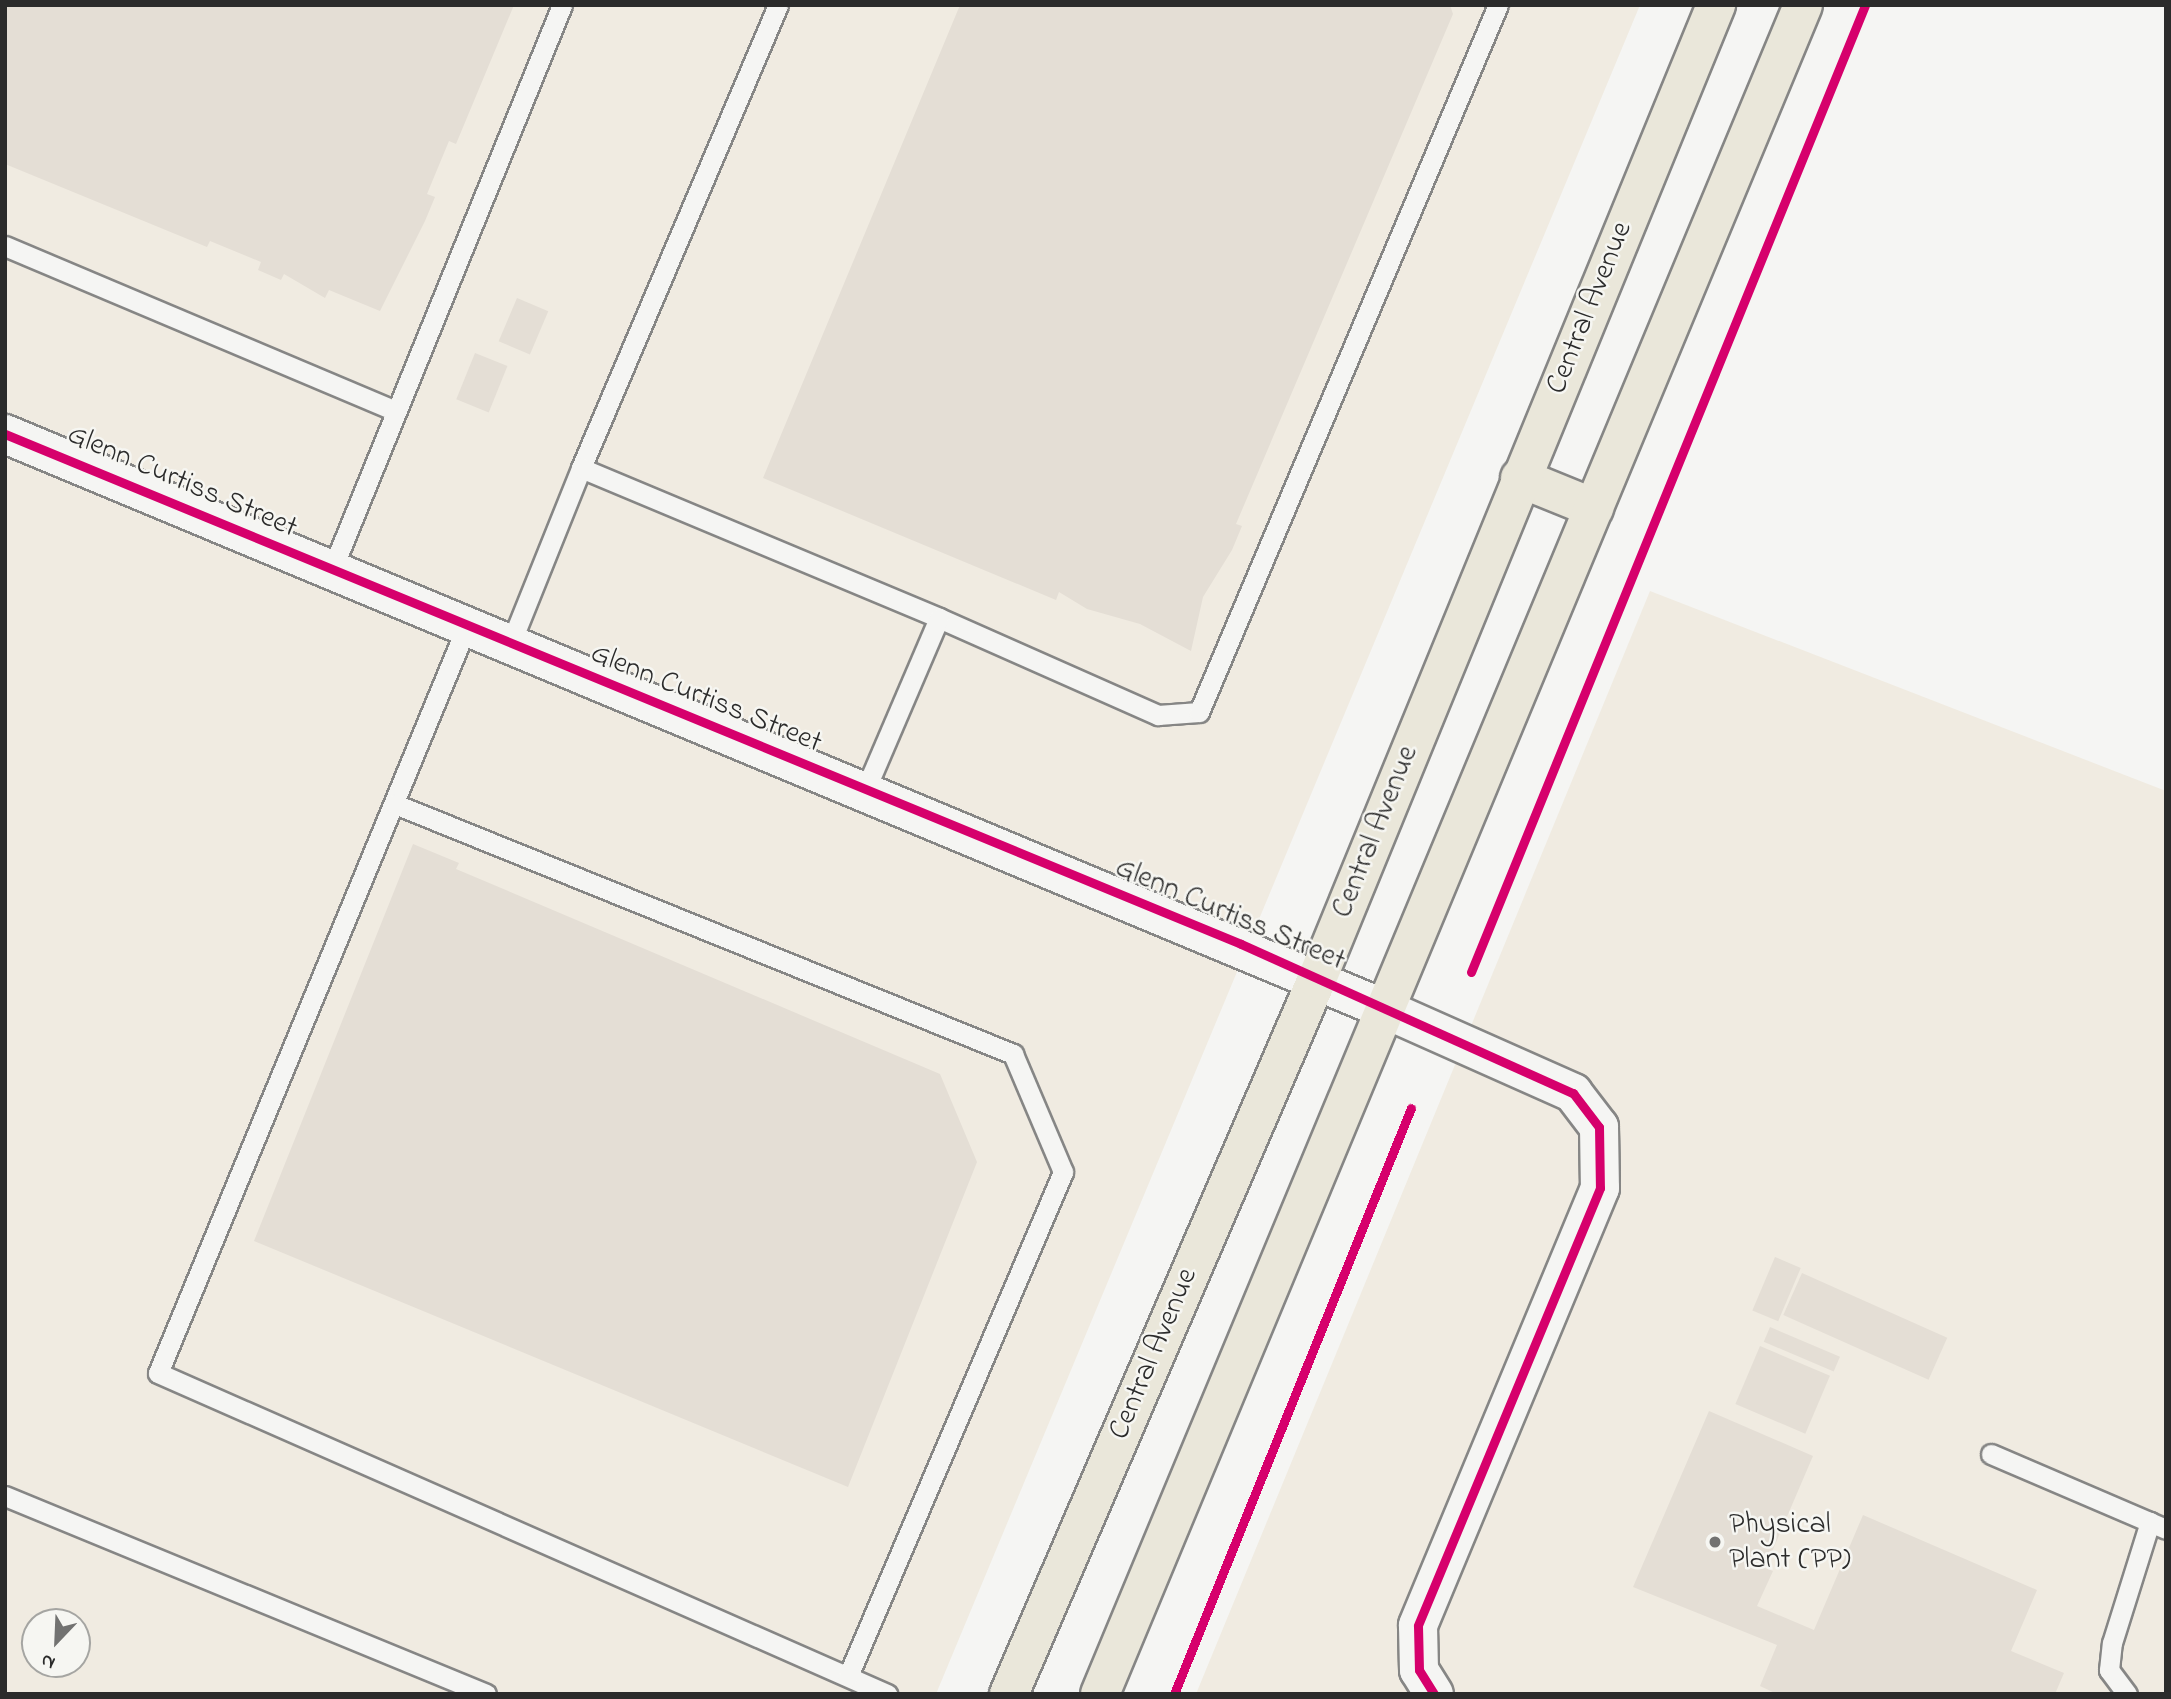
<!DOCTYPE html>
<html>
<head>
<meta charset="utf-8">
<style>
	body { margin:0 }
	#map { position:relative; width:2171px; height:1699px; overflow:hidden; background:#f5f5f3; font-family:"Indie Flower",sans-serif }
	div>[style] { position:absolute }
	.built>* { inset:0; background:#f0ebe1 }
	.building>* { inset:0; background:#e4ded5; transform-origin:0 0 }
	.roads { filter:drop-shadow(2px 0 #868685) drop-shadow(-2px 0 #868685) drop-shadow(0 2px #868685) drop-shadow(0 -2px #868685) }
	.lane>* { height:19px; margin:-9.5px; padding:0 9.5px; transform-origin:9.5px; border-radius:9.5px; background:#f5f5f3 }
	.street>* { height:38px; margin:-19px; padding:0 19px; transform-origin:19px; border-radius:19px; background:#f5f5f3 }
	.secondary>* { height:38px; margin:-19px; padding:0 19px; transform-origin:19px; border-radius:19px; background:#f5f5f3 }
	.primary>* { height:38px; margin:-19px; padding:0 19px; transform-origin:19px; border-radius:19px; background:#eae7da }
	.cycleway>* { height:9px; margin:-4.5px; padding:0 4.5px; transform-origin:4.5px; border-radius:4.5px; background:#d6006c }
	.dots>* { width:19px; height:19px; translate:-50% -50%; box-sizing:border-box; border:4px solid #f6f6f2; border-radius:50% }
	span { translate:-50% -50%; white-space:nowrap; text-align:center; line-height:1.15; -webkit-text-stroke:5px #f6f6f2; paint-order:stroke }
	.street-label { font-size:30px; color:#2b2b2b }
	.poi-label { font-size:30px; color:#2b2b2b }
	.left { translate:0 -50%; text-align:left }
	.frame { position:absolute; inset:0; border:7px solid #2b2b2b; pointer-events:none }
	.north { position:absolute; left:21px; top:1608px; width:70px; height:70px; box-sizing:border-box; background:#f6f6f2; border:2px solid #a5a5a2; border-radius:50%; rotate:203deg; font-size:19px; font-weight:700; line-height:28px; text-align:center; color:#2b2b2b }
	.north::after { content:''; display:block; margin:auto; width:24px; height:32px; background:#727271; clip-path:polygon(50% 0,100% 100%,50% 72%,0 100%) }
</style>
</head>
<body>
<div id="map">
	<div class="built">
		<div style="clip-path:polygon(evenodd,5px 5px,1640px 5px,936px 1694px,5px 1694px,5px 5px,35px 1622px,77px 1622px,77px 1664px,35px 1664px,35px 1622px)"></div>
		<div style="clip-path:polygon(1650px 591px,2166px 791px,2166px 1694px,1196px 1694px)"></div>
	</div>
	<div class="building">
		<div style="clip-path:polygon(5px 5px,514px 5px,456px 144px,449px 141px,427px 194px,435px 197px,425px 221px,380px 311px,329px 290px,325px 298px,284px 274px,281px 280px,258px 270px,261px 262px,210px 241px,207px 247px,5px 164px)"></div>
		<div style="clip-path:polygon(960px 5px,1450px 5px,1453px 14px,1236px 524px,1242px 526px,1232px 550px,1203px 597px,1191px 651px,1140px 624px,1087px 609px,1059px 592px,1056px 600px,763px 478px)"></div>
		<div style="left:517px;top:298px;width:34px;height:47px;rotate:23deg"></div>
		<div style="left:475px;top:353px;width:35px;height:50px;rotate:22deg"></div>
		<div style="clip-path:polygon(413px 844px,459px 863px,456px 869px,940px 1074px,977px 1162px,848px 1487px,254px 1241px)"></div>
		<div style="left:1775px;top:1257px;width:28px;height:58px;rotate:23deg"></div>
		<div style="left:1802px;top:1273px;width:159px;height:46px;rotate:24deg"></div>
		<div style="left:1770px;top:1327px;width:76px;height:16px;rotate:23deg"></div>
		<div style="left:1760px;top:1346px;width:76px;height:63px;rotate:23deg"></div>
		<div style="clip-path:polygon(1709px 1411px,1813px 1456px,1765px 1568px,1773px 1571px,1757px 1606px,1814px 1630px,1863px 1515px,2037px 1590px,2011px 1651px,2064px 1673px,2055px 1694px,1777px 1694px,1760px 1686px,1777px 1645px,1633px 1587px)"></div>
	</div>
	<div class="roads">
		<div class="lane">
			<div style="left:5px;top:246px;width:423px;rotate:22.9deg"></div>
			<div style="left:581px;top:468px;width:503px;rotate:-66.95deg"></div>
			<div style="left:331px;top:572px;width:612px;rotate:-67.83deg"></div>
			<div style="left:939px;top:618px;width:240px;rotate:23.9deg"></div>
			<div style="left:1158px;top:715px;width:41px;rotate:-4.2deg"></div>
			<div style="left:1199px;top:712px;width:768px;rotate:-67.08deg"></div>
			<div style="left:466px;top:628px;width:806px;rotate:112.46deg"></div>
			<div style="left:158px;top:1373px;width:797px;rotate:23.77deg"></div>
			<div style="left:510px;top:645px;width:191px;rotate:-68.1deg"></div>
			<div style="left:581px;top:468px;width:388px;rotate:22.7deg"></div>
			<div style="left:939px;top:618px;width:188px;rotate:113.2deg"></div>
			<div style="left:395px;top:804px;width:667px;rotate:22.02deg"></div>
			<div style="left:1013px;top:1054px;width:128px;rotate:67deg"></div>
			<div style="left:1063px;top:1172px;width:548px;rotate:113.1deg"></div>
			<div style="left:1991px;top:1454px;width:190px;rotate:23.2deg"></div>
			<div style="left:5px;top:1496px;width:520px;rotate:22.37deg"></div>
			<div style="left:2127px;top:1694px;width:30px;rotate:-127deg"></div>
			<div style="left:2109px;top:1670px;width:27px;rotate:-84deg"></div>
			<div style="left:2112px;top:1643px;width:127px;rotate:-72.6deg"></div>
		</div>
		<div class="street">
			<div style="left:1387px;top:1010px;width:204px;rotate:24deg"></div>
			<div style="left:1573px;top:1093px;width:43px;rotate:52.6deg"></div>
			<div style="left:1599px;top:1127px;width:61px;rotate:89.1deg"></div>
			<div style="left:1600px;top:1188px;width:474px;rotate:112.6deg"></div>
			<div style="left:1418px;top:1626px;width:44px;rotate:88.7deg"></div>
			<div style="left:1419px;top:1670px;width:28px;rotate:58deg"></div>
		</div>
		<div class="secondary">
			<div style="left:5px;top:434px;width:1497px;rotate:22.63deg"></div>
		</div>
		<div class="primary">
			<div style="left:1520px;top:478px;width:80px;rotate:22.1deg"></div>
			<div style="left:1009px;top:1694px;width:779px;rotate:-66.7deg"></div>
			<div style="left:1317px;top:979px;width:1053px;rotate:-67.72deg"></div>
			<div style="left:1100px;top:1694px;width:1829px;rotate:-67.4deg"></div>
		</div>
	</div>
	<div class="cycleway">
		<div style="left:5px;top:434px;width:1337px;rotate:22.42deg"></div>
		<div style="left:1241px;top:944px;width:364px;rotate:24.2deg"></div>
		<div style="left:1573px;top:1093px;width:43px;rotate:52.6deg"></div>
		<div style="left:1599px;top:1127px;width:61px;rotate:89.1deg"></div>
		<div style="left:1600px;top:1188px;width:474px;rotate:112.6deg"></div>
		<div style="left:1418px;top:1626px;width:44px;rotate:88.7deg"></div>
		<div style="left:1419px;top:1670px;width:28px;rotate:58deg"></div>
		<div style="left:1471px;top:972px;width:1044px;rotate:-67.83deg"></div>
		<div style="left:1174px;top:1694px;width:632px;rotate:-67.98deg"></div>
	</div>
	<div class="dots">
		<div style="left:1715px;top:1542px;background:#727271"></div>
	</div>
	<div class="street-label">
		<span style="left:1590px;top:308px;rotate:-68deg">Central Avenue</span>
		<span style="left:182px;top:482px;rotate:23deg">Glenn Curtiss Street</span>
		<span style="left:706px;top:699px;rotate:22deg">Glenn Curtiss Street</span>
		<span style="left:1376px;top:832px;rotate:-68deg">Central Avenue</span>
		<span style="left:1230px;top:915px;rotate:23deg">Glenn Curtiss Street</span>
		<span style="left:1154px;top:1354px;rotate:-67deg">Central Avenue</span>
	</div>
	<div class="poi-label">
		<span class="left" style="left:1729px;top:1542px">Physical<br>Plant (PP)</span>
	</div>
	<div class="frame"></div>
	<div class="north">N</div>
</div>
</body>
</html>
